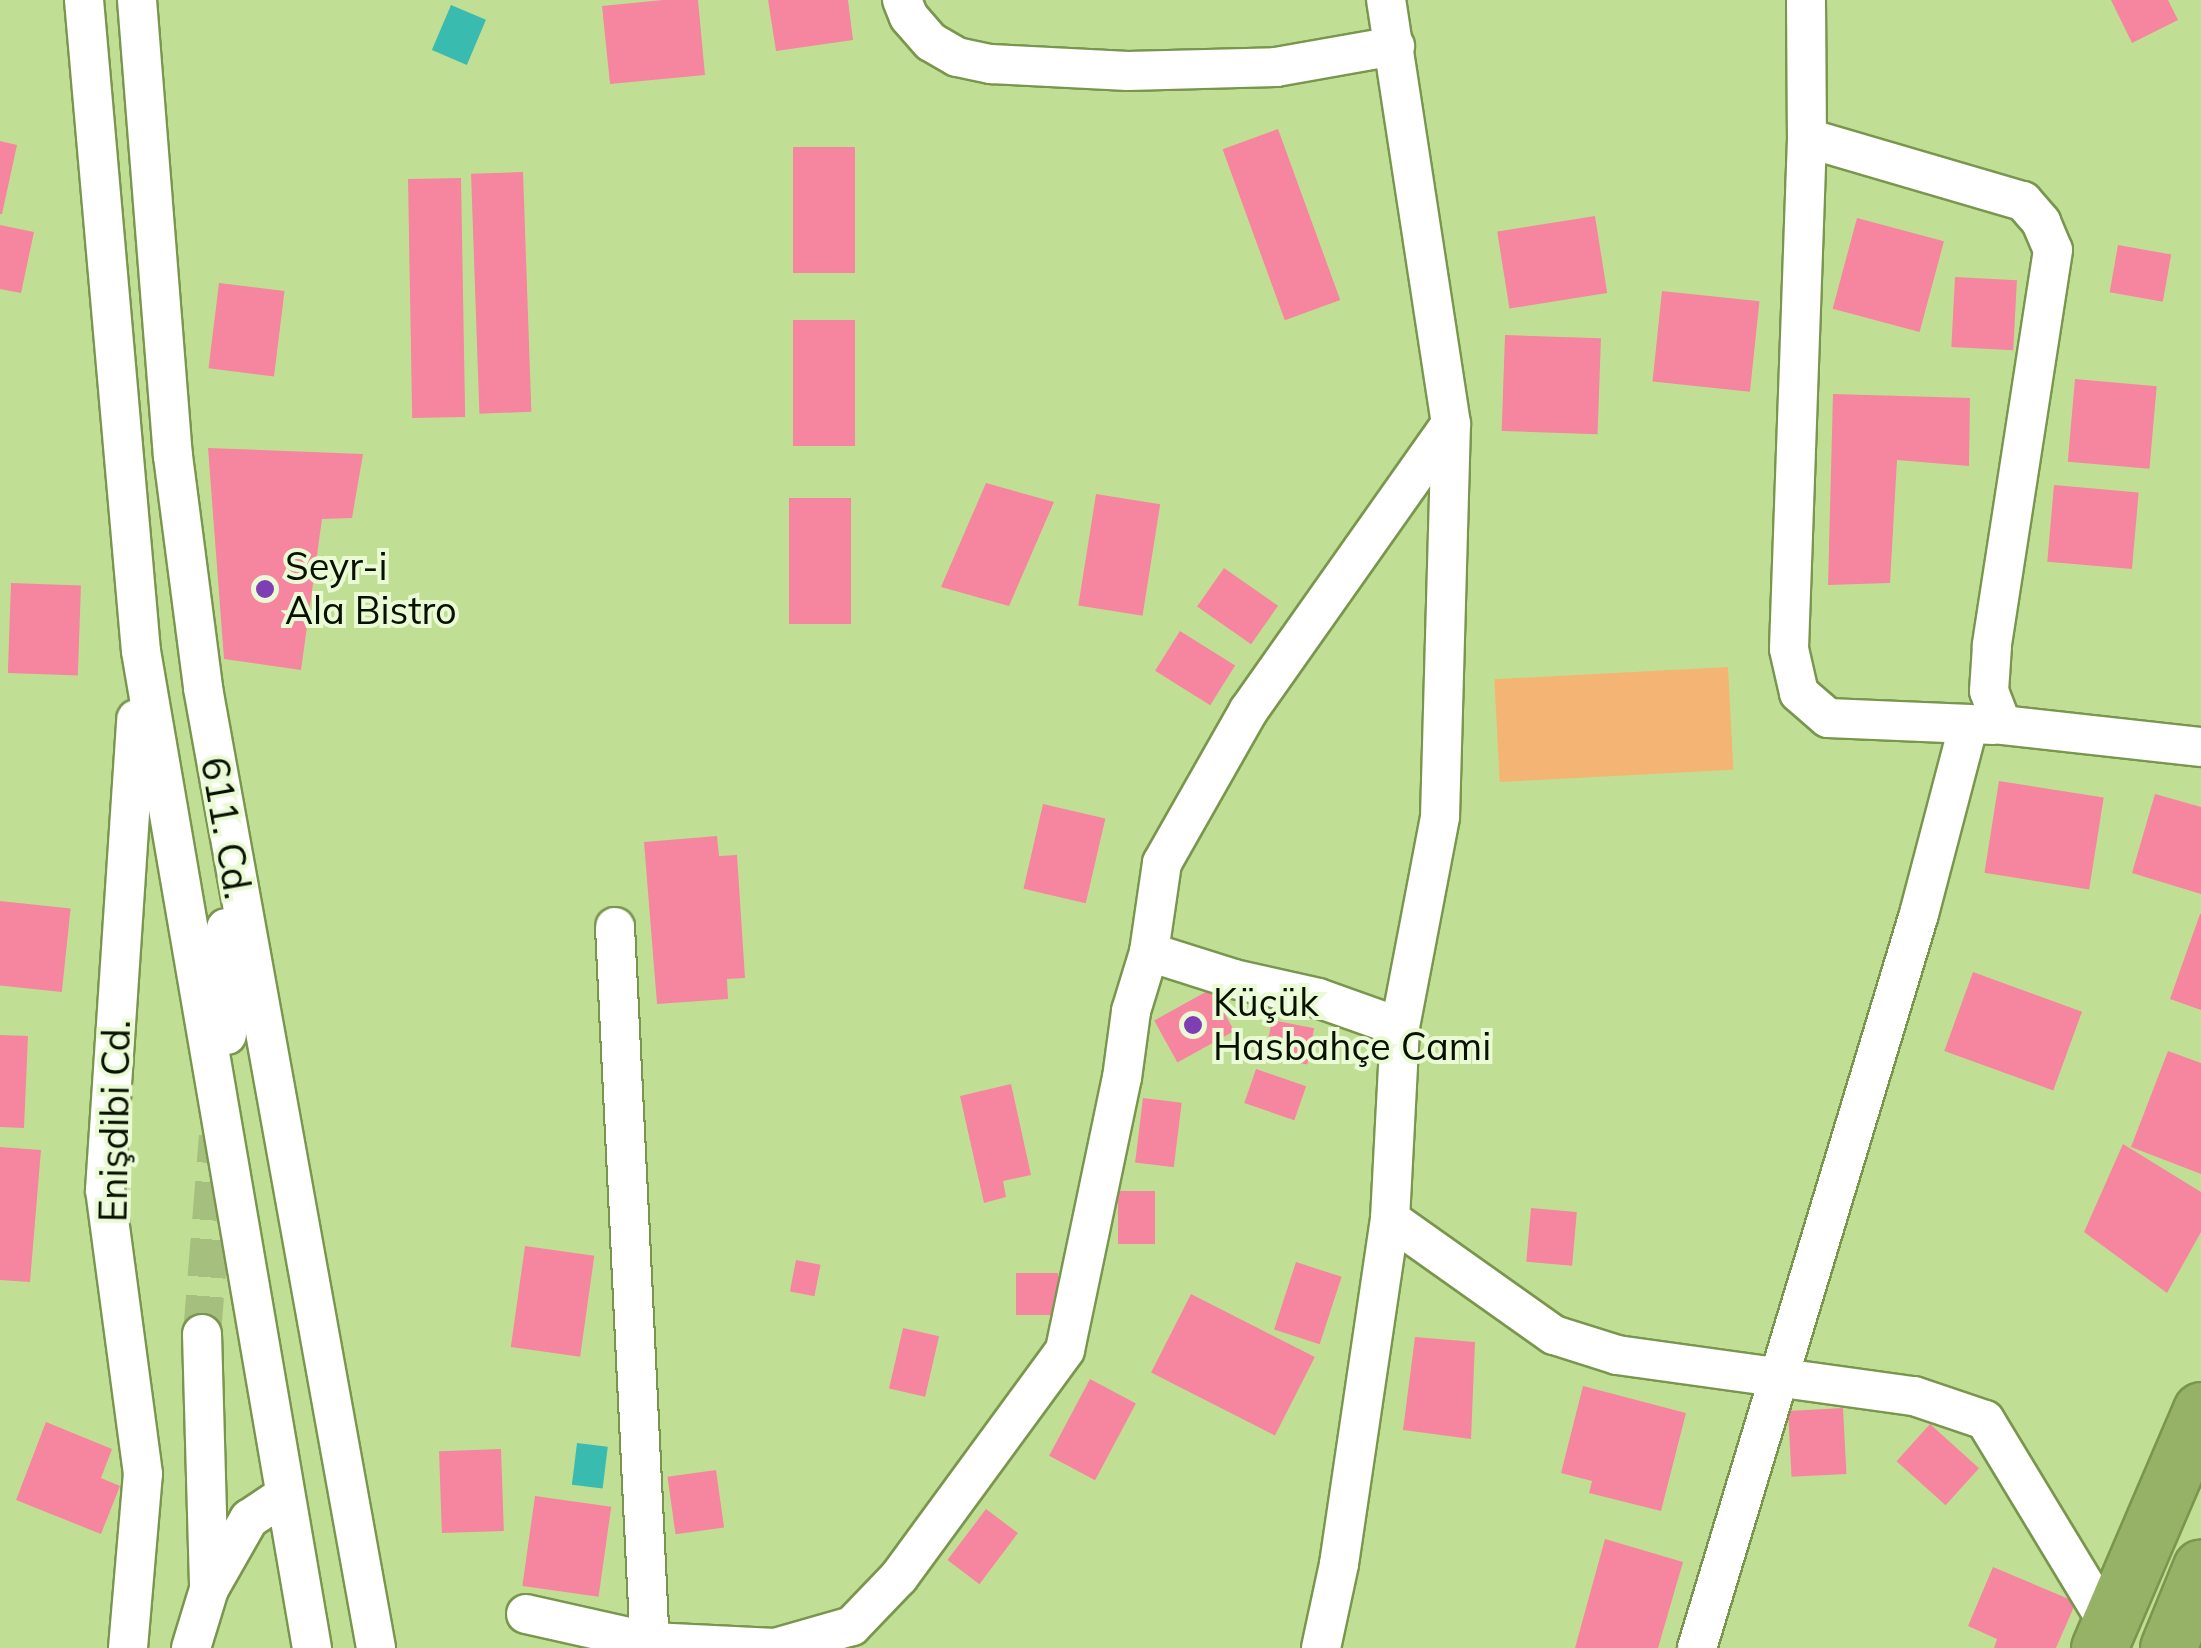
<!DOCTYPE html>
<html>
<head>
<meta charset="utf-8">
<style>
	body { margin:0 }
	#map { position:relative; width:2201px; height:1648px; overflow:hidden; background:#c1df94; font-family:Mulish,sans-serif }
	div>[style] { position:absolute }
	.green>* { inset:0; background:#f4b574; transform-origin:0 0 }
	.water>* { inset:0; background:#3abbb0; transform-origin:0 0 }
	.building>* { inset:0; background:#f6869f; transform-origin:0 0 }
	.minor-tunnel>* { height:38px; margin-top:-19px; transform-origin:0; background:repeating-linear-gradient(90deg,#a5c07e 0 38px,transparent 0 57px) }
	.roads { filter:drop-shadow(2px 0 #7a964e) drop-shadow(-2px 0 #7a964e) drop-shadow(0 2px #7a964e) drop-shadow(0 -2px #7a964e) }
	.minor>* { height:38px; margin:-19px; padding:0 19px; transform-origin:19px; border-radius:19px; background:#fff }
	.trunk>* { height:55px; margin:-27.5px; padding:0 27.5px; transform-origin:27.5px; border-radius:27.5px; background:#96b266 }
	.dots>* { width:28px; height:28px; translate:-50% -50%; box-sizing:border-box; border:5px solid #eafad5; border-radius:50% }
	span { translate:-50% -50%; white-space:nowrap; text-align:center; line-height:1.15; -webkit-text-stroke:8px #eafad5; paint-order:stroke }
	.poi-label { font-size:38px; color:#081100 }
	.left { translate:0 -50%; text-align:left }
	.street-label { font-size:38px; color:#081100 }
</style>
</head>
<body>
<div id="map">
	<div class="green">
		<div style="left:1728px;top:667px;width:103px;height:234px;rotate:87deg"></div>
	</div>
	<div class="water">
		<div style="left:451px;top:5px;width:38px;height:49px;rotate:23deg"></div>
		<div style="left:577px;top:1443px;width:31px;height:42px;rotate:7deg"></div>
	</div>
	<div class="building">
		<div style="clip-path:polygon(663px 0,698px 0,705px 75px,610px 84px,602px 6px)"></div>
		<div style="clip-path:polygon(768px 0,848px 0,853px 40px,776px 51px)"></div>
		<div style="clip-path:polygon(2111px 0,2168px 0,2178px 20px,2132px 43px)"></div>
		<div style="left:1278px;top:129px;width:182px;height:59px;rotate:70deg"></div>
		<div style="clip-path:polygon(0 141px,17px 145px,2px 214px,0 214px)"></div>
		<div style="left:793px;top:147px;width:62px;height:126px"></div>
		<div style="left:523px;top:172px;width:240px;height:52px;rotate:88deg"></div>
		<div style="left:461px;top:178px;width:239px;height:53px;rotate:89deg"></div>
		<div style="left:1595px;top:216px;width:78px;height:99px;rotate:81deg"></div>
		<div style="left:1857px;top:218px;width:90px;height:94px;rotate:15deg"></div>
		<div style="clip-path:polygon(0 225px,34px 232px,21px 293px,0 289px)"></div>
		<div style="left:2118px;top:245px;width:54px;height:48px;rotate:10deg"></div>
		<div style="left:1955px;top:277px;width:62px;height:70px;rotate:3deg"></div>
		<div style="left:219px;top:283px;width:66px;height:86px;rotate:7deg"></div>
		<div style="left:1662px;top:291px;width:98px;height:91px;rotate:6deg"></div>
		<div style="left:855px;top:320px;width:126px;height:62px;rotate:90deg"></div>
		<div style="left:1505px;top:335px;width:96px;height:96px;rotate:2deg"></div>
		<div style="left:2075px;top:379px;width:82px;height:83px;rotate:5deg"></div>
		<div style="clip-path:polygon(1833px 394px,1970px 398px,1969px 466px,1897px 460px,1890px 583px,1828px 585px)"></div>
		<div style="clip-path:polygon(208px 448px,363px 454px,352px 518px,322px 519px,301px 670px,224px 659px)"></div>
		<div style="clip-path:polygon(986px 483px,1054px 502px,1009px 606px,941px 587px)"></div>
		<div style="left:2054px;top:485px;width:85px;height:77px;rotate:5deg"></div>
		<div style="left:1096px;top:494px;width:65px;height:113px;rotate:9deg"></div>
		<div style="left:851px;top:498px;width:126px;height:62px;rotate:90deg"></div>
		<div style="left:1224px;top:568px;width:66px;height:47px;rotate:35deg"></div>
		<div style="left:11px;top:583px;width:70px;height:90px;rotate:2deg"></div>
		<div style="left:1180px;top:631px;width:65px;height:47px;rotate:32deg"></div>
		<div style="left:1999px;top:781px;width:106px;height:93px;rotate:9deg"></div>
		<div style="clip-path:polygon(2155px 794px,2201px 807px,2201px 894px,2132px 873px)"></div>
		<div style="left:1043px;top:804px;width:64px;height:87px;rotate:13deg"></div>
		<div style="clip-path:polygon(717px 836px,719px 856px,737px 855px,745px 978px,727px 979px,728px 999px,657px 1004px,644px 842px)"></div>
		<div style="left:0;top:901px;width:71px;height:84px;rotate:6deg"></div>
		<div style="clip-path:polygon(2200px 914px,2201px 914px,2201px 1010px,2170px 999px)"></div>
		<div style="left:1973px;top:972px;width:116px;height:84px;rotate:20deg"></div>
		<div style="left:1211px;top:989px;width:48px;height:65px;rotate:61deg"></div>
		<div style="left:1272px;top:1020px;width:43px;height:37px;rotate:11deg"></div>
		<div style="clip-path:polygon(0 1035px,28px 1036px,24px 1128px,0 1127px)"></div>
		<div style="clip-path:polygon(2168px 1051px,2201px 1063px,2201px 1174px,2131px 1147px)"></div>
		<div style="left:1256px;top:1069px;width:53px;height:36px;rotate:19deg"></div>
		<div style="clip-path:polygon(1011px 1084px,1031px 1175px,1003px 1181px,1006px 1197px,984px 1203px,960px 1096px)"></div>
		<div style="left:1143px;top:1098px;width:39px;height:65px;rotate:7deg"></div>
		<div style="clip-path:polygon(2123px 1144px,2201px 1192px,2201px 1232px,2167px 1293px,2084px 1232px)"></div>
		<div style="clip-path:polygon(0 1147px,41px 1150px,30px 1282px,0 1280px)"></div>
		<div style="left:1118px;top:1191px;width:37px;height:53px"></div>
		<div style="left:1531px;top:1208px;width:46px;height:54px;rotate:5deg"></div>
		<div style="left:525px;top:1246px;width:70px;height:102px;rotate:8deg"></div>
		<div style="left:796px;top:1260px;width:25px;height:32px;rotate:11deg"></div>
		<div style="left:1296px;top:1262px;width:48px;height:71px;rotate:18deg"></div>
		<div style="left:1016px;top:1273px;width:42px;height:42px"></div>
		<div style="left:1191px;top:1294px;width:139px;height:88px;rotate:27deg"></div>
		<div style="left:903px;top:1328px;width:37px;height:62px;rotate:13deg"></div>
		<div style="clip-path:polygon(1415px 1337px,1475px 1342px,1471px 1439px,1403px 1430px)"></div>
		<div style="left:1090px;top:1379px;width:52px;height:87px;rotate:28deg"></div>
		<div style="clip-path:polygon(1583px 1386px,1686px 1413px,1661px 1511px,1589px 1493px,1592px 1481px,1561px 1473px)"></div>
		<div style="left:1843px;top:1408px;width:66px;height:55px;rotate:87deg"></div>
		<div style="clip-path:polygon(46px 1422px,112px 1449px,101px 1478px,120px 1486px,101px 1534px,16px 1500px)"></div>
		<div style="left:1930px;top:1424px;width:66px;height:50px;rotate:42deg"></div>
		<div style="left:501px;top:1449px;width:82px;height:62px;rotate:88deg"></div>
		<div style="left:716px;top:1470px;width:58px;height:49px;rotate:82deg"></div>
		<div style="left:535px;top:1496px;width:77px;height:91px;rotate:8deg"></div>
		<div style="left:986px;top:1509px;width:40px;height:64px;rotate:37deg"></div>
		<div style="clip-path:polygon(1605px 1539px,1683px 1562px,1658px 1648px,1575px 1648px)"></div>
		<div style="clip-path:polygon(1993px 1567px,2076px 1602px,2056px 1648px,1994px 1648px,1997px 1639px,1968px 1626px)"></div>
	</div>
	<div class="minor-tunnel">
		<div style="left:202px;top:1334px;width:198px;rotate:-85.4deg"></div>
	</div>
	<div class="roads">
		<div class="minor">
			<div style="left:84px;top:0;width:653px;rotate:85deg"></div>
			<div style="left:141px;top:651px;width:1012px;rotate:80.27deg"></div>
			<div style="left:137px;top:0;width:457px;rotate:85.5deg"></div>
			<div style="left:173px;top:456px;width:234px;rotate:82.6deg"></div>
			<div style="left:203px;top:688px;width:975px;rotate:79.78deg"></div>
			<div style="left:902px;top:0;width:18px;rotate:68deg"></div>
			<div style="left:909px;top:17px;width:33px;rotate:49deg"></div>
			<div style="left:931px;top:42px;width:30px;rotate:30deg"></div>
			<div style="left:957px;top:57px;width:35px;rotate:12deg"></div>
			<div style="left:991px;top:64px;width:137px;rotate:2.9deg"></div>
			<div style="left:1128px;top:71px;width:148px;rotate:-1.5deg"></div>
			<div style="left:1276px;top:67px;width:121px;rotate:-10deg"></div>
			<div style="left:1806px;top:0;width:138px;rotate:89.6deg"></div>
			<div style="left:1807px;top:138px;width:511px;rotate:92.02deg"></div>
			<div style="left:1789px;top:649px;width:45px;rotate:77.2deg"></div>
			<div style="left:1799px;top:693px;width:38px;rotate:41deg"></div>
			<div style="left:1828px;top:718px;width:166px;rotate:2.4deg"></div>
			<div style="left:1807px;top:138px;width:225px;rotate:16.3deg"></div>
			<div style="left:2023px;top:201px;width:28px;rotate:49deg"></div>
			<div style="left:2041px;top:222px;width:30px;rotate:67deg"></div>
			<div style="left:2053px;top:250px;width:401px;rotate:98.8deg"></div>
			<div style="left:1992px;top:646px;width:45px;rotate:93.8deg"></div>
			<div style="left:1989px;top:691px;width:36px;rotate:69deg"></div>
			<div style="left:2002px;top:725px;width:200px;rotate:6.3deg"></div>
			<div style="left:615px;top:927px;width:722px;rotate:87.22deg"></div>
			<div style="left:226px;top:928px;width:107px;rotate:89.5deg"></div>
			<div style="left:1149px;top:952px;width:90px;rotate:-81.7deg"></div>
			<div style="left:1162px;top:863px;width:176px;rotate:-60.4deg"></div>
			<div style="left:1249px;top:710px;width:350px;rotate:-54.8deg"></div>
			<div style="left:1390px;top:1219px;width:201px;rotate:35.3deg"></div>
			<div style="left:1554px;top:1335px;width:66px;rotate:17.6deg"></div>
			<div style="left:1617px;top:1355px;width:300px;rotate:7.9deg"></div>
			<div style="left:1914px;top:1396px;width:75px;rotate:18.7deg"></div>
			<div style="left:1985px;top:1420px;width:240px;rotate:58.8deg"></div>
			<div style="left:202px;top:1334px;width:255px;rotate:88.4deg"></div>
			<div style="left:526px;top:1614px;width:128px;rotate:12.6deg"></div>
			<div style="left:651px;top:1642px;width:124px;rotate:2.8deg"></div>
			<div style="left:775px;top:1648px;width:80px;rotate:-15.9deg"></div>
			<div style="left:852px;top:1626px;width:68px;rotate:-46.2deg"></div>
			<div style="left:899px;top:1577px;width:281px;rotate:-53.8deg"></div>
			<div style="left:1065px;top:1350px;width:278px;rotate:-78.2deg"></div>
			<div style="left:1122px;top:1078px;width:68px;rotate:-82.3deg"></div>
			<div style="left:1131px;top:1011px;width:62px;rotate:-73deg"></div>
			<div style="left:1149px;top:952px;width:89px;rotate:17.6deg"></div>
			<div style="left:1234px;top:979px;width:86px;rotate:12.7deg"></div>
			<div style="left:1318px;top:998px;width:87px;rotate:19.5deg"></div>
			<div style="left:128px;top:1648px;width:175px;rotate:-85.1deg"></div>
			<div style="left:143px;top:1474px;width:287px;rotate:-97.6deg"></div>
			<div style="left:105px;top:1190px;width:472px;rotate:-86.2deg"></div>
			<div style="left:191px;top:1648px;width:62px;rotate:-73deg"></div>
			<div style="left:209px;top:1589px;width:81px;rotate:-60.3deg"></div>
			<div style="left:249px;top:1519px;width:43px;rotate:-33.7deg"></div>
			<div style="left:1321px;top:1648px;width:86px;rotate:-77.9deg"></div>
			<div style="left:1339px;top:1564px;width:349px;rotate:-81.6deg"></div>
			<div style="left:1390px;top:1219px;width:192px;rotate:-87deg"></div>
			<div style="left:1400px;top:1027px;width:214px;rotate:-79.2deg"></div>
			<div style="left:1440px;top:817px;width:393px;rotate:-88.4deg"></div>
			<div style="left:1451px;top:424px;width:429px;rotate:-98.7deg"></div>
			<div style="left:1697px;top:1648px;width:767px;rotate:-73.17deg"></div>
			<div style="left:1919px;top:914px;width:196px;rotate:-75.3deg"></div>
		</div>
		<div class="trunk">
			<div style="left:2099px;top:1648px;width:259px;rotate:-66.8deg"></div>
			<div style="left:2168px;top:1648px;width:87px;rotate:-67.8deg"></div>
		</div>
	</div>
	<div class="dots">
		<div style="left:265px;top:589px;background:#7f3eb3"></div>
		<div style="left:1193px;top:1025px;background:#7f3eb3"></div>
	</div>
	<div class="poi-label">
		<span class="left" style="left:285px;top:589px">Seyr-i<br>Ala Bistro</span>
		<span class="left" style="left:1213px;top:1025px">Küçük<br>Hasbahçe Cami</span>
	</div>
	<div class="street-label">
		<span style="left:226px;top:828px;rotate:80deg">611. Cd.</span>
		<span style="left:115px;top:1121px;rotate:-89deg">Enişdibi Cd.</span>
	</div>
</div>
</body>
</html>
